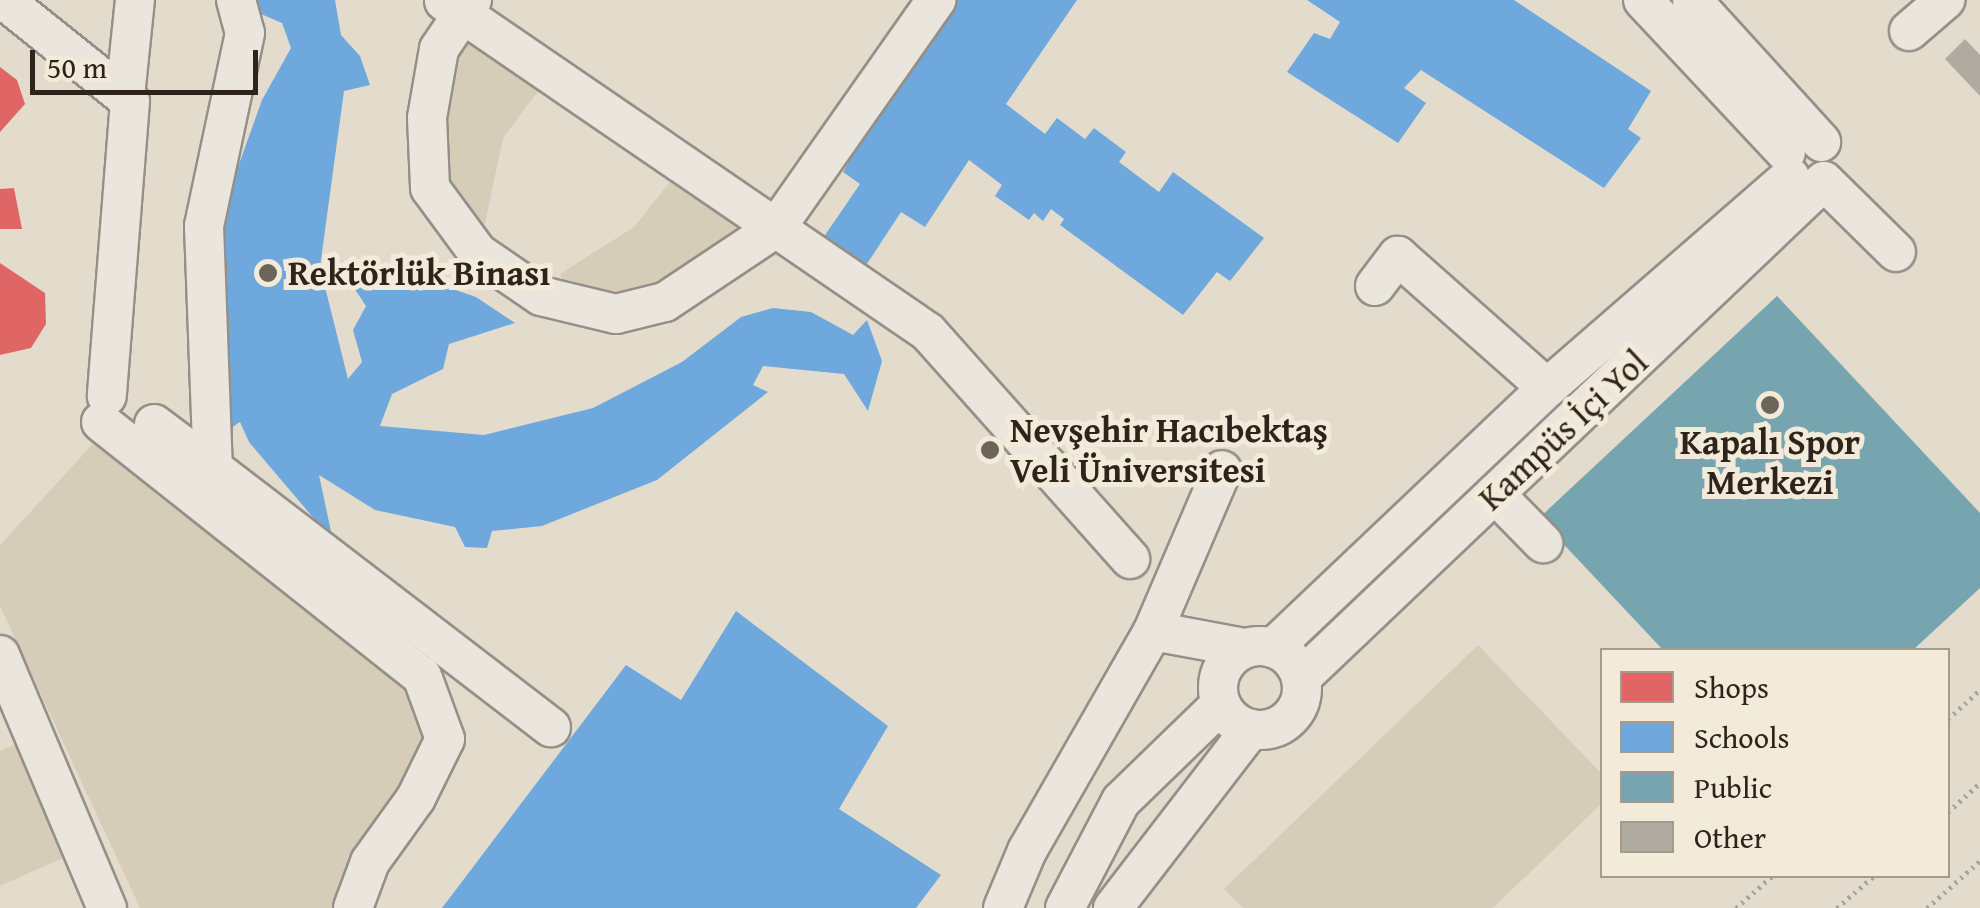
<!DOCTYPE html>
<html>
<head>
<meta charset="utf-8">
<style>
	body { margin:0 }
	#map { position:relative; width:1980px; height:908px; overflow:hidden; background:#e3dccd; font-family:"Gentium Book Plus",serif }
	div>[style] { position:absolute }
	.green>* { inset:0; background:#d6cdb8 }
	.shops>* { inset:0; background:#e06666 }
	.schools>* { inset:0; background:#6fa8dc }
	.public>* { inset:0; background:#76a5af }
	.building>* { inset:0; background:#b0aba1 }
	.path>* { height:5px; margin-top:-2.5px; transform-origin:0; background:repeating-linear-gradient(90deg,#a8a39d 0 2.5px,transparent 0 7.5px) }
	.roads { filter:drop-shadow(2px 0 #959087) drop-shadow(-2px 0 #959087) drop-shadow(0 2px #959087) drop-shadow(0 -2px #959087) }
	.minor>* { height:38px; margin:-19px; padding:0 19px; transform-origin:19px; border-radius:19px; background:#eae6de }
	.minor>.ring { margin:-19px; padding:0; box-sizing:content-box; background:none; border:38px solid #eae6de; border-radius:50% }
	.dots>* { width:28px; height:28px; translate:-50% -50%; box-sizing:border-box; border:5px solid #f3ebd9; border-radius:50% }
	span { translate:-50% -50%; white-space:nowrap; text-align:center; line-height:1.15; -webkit-text-stroke:10px #f3ebd9; paint-order:stroke }
	.poi-label { font-size:35px; color:#2e241c; font-weight:700 }
	.left { translate:0 -50%; text-align:left }
	.street-label { font-size:35px; color:#2e241c }
	.legend { position:absolute; left:1600px; top:648px; width:350px; height:230px; box-sizing:border-box; background:#f3ebd9; border:2px solid #a49b8d; margin:0; padding:12px 18px; list-style:none; font-size:30px; color:#2e241c }
	.legend li { display:flex; align-items:center; gap:20px; height:50px }
	.legend b { width:50px; border:2px solid #a49b8d }
	.scale { position:absolute; left:30px; top:50px; width:228px; height:45px; box-sizing:border-box; border:5px solid #2e241c; border-top:0; padding-left:12px; font-size:30px; line-height:35px; white-space:nowrap; color:#2e241c; -webkit-text-stroke:8px #f3ebd9; paint-order:stroke }
</style>
</head>
<body>
<div id="map">
	<div class="green">
		<div style="clip-path:polygon(469px 24px,539px 78px,539px 90px,503px 138px,485px 224px,463px 222px,448px 203px,440px 97px)"></div>
		<div style="clip-path:polygon(678px 172px,748px 232px,635px 300px,570px 294px,560px 274px,634px 227px)"></div>
		<div style="clip-path:polygon(102px 434px,411px 676px,428px 726px,424px 760px,339px 908px,140px 908px,0 606px,0 545px)"></div>
		<div style="clip-path:polygon(1478px 645px,1602px 774px,1602px 803px,1493px 908px,1243px 908px,1224px 889px)"></div>
		<div style="clip-path:polygon(16px 744px,67px 856px,0 886px,0 751px)"></div>
	</div>
	<div class="shops">
		<div style="clip-path:polygon(0 67px,17px 80px,25px 104px,0 132px)"></div>
		<div style="clip-path:polygon(14px 188px,22px 229px,0 229px,0 189px)"></div>
		<div style="clip-path:polygon(0 263px,45px 293px,46px 324px,31px 348px,0 355px)"></div>
	</div>
	<div class="schools">
		<div style="clip-path:polygon(245px 0,335px 0,341px 35px,360px 56px,370px 85px,344px 91px,320px 267px,348px 379px,362px 362px,353px 330px,366px 306px,354px 288px,380px 275px,435px 283px,476px 297px,515px 323px,449px 344px,443px 369px,392px 394px,380px 426px,484px 435px,593px 408px,682px 362px,741px 317px,773px 308px,811px 312px,853px 335px,867px 320px,882px 361px,868px 411px,844px 374px,763px 366px,753px 385px,768px 392px,657px 480px,542px 526px,492px 531px,487px 548px,465px 547px,455px 527px,375px 510px,319px 475px,333px 541px,249px 442px,240px 422px,227px 431px,215px 397px,231px 378px,220px 350px,220px 217px,262px 100px,291px 48px,282px 23px,249px 9px)"></div>
		<div style="clip-path:polygon(951px 0,1077px 0,1006px 104px,1045px 134px,1057px 118px,1085px 139px,1094px 128px,1126px 152px,1119px 162px,1159px 192px,1173px 172px,1264px 238px,1230px 281px,1217px 272px,1183px 315px,1060px 225px,1064px 219px,1051px 209px,1043px 221px,1034px 213px,1029px 220px,995px 196px,1002px 185px,969px 160px,925px 227px,901px 212px,861px 273px,819px 244px,860px 184px,843px 172px,851px 158px,840px 151px)"></div>
		<div style="clip-path:polygon(1307px 0,1514px 0,1651px 91px,1628px 129px,1641px 138px,1604px 188px,1421px 70px,1404px 88px,1426px 103px,1398px 143px,1287px 72px,1314px 33px,1330px 39px,1340px 22px)"></div>
		<div style="clip-path:polygon(736px 611px,888px 726px,839px 809px,941px 875px,916px 908px,442px 908px,626px 665px,681px 700px)"></div>
	</div>
	<div class="public">
		<div style="clip-path:polygon(1777px 296px,1980px 513px,1980px 588px,1913px 650px,1663px 650px,1539px 518px)"></div>
	</div>
	<div class="building">
		<div style="clip-path:polygon(1965px 39px,1980px 55px,1980px 96px,1945px 59px)"></div>
	</div>
	<div class="path">
		<div style="left:1948px;top:719px;width:43px;rotate:-42.2deg"></div>
		<div style="left:1948px;top:812px;width:43px;rotate:-42.2deg"></div>
		<div style="left:1736px;top:908px;width:48px;rotate:-41.6deg"></div>
		<div style="left:1837px;top:908px;width:49px;rotate:-40.9deg"></div>
		<div style="left:1927px;top:908px;width:71px;rotate:-41.6deg"></div>
	</div>
	<div class="roads">
		<div class="minor">
			<div style="left:4px;top:0;width:161px;rotate:38.7deg"></div>
			<div style="left:130px;top:101px;width:296px;rotate:94.5deg"></div>
			<div style="left:236px;top:0;width:34px;rotate:75deg"></div>
			<div style="left:245px;top:33px;width:197px;rotate:102deg"></div>
			<div style="left:204px;top:226px;width:242px;rotate:87.9deg"></div>
			<div style="left:213px;top:468px;width:426px;rotate:37.5deg"></div>
			<div style="left:472px;top:0;width:59px;rotate:124deg"></div>
			<div style="left:439px;top:49px;width:70px;rotate:99.9deg"></div>
			<div style="left:427px;top:118px;width:70px;rotate:87.5deg"></div>
			<div style="left:430px;top:188px;width:81px;rotate:53.6deg"></div>
			<div style="left:478px;top:253px;width:76px;rotate:34.3deg"></div>
			<div style="left:541px;top:296px;width:77px;rotate:13.5deg"></div>
			<div style="left:616px;top:314px;width:50px;rotate:-13.8deg"></div>
			<div style="left:665px;top:302px;width:133px;rotate:-33.7deg"></div>
			<div style="left:776px;top:228px;width:279px;rotate:-54.9deg"></div>
			<div style="left:1643px;top:0;width:209px;rotate:46.9deg"></div>
			<div style="left:1692px;top:0;width:192px;rotate:47.7deg"></div>
			<div style="left:444px;top:1px;width:586px;rotate:34.37deg"></div>
			<div style="left:928px;top:332px;width:304px;rotate:48.3deg"></div>
			<div style="left:1909px;top:31px;width:48px;rotate:-40.7deg"></div>
			<div style="left:125px;top:96px;width:97px;rotate:-84.1deg"></div>
			<div style="left:1375px;top:286px;width:38px;rotate:-53deg"></div>
			<div style="left:1398px;top:256px;width:199px;rotate:41.5deg"></div>
			<div style="left:101px;top:422px;width:409px;rotate:38.4deg"></div>
			<div style="left:422px;top:676px;width:67px;rotate:69.9deg"></div>
			<div style="left:445px;top:739px;width:66px;rotate:116.2deg"></div>
			<div style="left:416px;top:798px;width:79px;rotate:125.7deg"></div>
			<div style="left:370px;top:862px;width:49px;rotate:110.3deg"></div>
			<div style="left:154px;top:424px;width:74px;rotate:36.7deg"></div>
			<div style="left:1495px;top:494px;width:69px;rotate:45.6deg"></div>
			<div style="left:1153px;top:631px;width:94px;rotate:10.5deg"></div>
			<div class="ring" style="left:1218px;top:646px;width:46px;height:46px"></div>
			<div style="left:1273px;top:648px;width:378px;rotate:-43.5deg"></div>
			<div style="left:1547px;top:388px;width:322px;rotate:-41deg"></div>
			<div style="left:0;top:655px;width:275px;rotate:67.1deg"></div>
			<div style="left:1301px;top:678px;width:721px;rotate:-43.54deg"></div>
			<div style="left:1824px;top:181px;width:101px;rotate:44.6deg"></div>
			<div style="left:1003px;top:908px;width:62px;rotate:-67.2deg"></div>
			<div style="left:1027px;top:851px;width:254px;rotate:-60.2deg"></div>
			<div style="left:1153px;top:631px;width:175px;rotate:-66.8deg"></div>
			<div style="left:1065px;top:908px;width:121px;rotate:-62.4deg"></div>
			<div style="left:1121px;top:801px;width:139px;rotate:-44.1deg"></div>
			<div style="left:1113px;top:908px;width:226px;rotate:-52.4deg"></div>
		</div>
	</div>
	<div class="dots">
		<div style="left:268px;top:273px;background:#6d645a"></div>
		<div style="left:1770px;top:405px;background:#6d645a"></div>
		<div style="left:990px;top:450px;background:#6d645a"></div>
	</div>
	<div class="poi-label">
		<span class="left" style="left:288px;top:273px">Rektörlük Binası</span>
		<span class="left" style="left:1010px;top:450px">Nevşehir Hacıbektaş<br>Veli Üniversitesi</span>
		<span style="left:1770px;top:462px">Kapalı Spor<br>Merkezi</span>
	</div>
	<div class="street-label">
		<span style="left:1563px;top:430px;rotate:-43deg">Kampüs İçi Yol</span>
	</div>
	<ul class="legend">
	<li><b style="height:28px;background:#e06666"></b>Shops</li>
	<li><b style="height:28px;background:#6fa8dc"></b>Schools</li>
	<li><b style="height:28px;background:#76a5af"></b>Public</li>
	<li><b style="height:28px;background:#b0aba1"></b>Other</li>
	</ul>
	<div class="scale">50 m</div>
</div>
</body>
</html>
